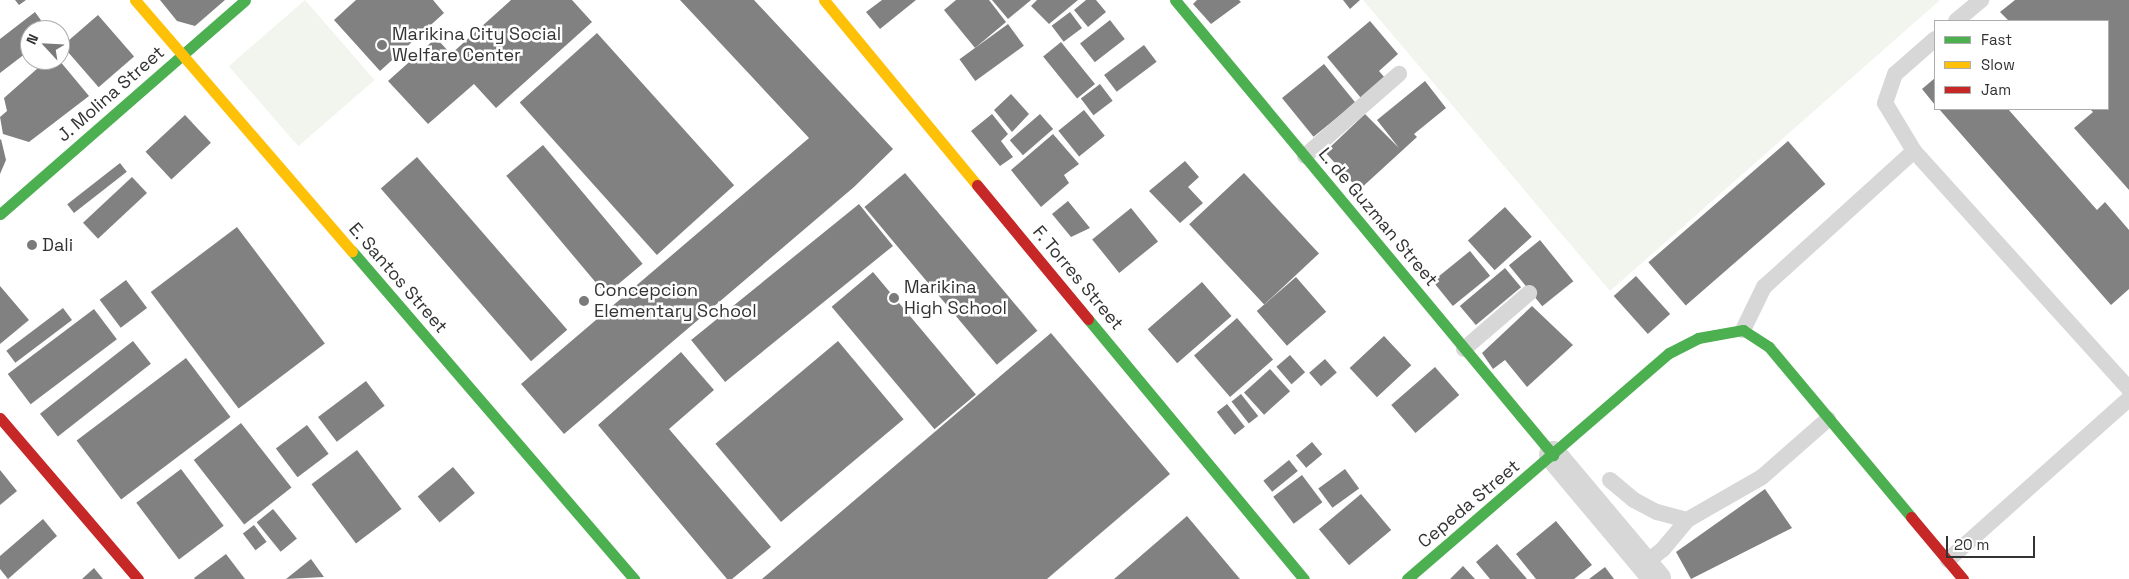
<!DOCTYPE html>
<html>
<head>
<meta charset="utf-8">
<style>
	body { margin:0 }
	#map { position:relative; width:2129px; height:579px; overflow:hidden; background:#fff; font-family:"Space Grotesk",sans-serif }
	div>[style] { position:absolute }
	.green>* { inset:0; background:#f1f5ed; transform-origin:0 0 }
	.building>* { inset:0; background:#818181; transform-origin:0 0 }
	.lane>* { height:16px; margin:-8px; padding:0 8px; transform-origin:8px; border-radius:8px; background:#d7d7d7 }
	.street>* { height:28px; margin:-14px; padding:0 14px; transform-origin:14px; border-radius:14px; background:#d7d7d7 }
	.fast>* { height:11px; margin:-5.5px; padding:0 5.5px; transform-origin:5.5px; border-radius:5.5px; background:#4caf50 }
	.slow>* { height:11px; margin:-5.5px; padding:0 5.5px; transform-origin:5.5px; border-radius:5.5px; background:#ffc107 }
	.jam>* { height:11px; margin:-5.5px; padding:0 5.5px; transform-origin:5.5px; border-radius:5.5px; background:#c62828 }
	.dots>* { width:14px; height:14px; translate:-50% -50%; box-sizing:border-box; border:2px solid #fff; border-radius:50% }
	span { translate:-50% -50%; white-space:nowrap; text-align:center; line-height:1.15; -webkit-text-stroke:5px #fff; paint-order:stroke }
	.poi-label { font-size:18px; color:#333 }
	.left { translate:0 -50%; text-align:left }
	.street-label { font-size:18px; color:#333 }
	.legend { position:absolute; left:1934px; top:20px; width:175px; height:90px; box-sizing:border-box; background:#fff; border:1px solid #adadad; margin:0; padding:6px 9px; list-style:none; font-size:15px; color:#333 }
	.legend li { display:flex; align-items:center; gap:10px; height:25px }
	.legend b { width:25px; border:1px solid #adadad }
	.north { position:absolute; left:20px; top:20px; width:50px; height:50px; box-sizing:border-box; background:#fff; border:1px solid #adadad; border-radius:50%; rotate:295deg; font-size:14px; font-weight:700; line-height:20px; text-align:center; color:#333 }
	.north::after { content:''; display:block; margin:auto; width:18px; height:22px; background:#7a7a7a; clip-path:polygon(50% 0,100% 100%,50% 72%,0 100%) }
	.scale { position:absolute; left:1946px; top:536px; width:89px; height:22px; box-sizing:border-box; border:2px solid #333; border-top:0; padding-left:6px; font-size:15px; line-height:18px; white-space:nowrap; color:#333; -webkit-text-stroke:4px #fff; paint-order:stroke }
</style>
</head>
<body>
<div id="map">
	<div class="green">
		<div style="left:305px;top:0;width:106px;height:101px;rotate:49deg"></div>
		<div style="clip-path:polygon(1363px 0,1940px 0,1610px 291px)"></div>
	</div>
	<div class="building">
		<div style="clip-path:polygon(15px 0,26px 0,19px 5px)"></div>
		<div style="clip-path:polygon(160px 0,225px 0,195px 26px,177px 21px)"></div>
		<div style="clip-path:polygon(356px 0,433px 0,444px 13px,380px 71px,334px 20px)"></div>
		<div style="clip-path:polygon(511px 0,572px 0,592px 22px,496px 108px,474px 84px,428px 124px,388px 81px,436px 38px,451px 54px)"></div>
		<div style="clip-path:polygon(680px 0,754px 0,893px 149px,854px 187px,564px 434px,521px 384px,809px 138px)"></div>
		<div style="clip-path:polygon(882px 0,916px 0,880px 29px,866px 12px)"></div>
		<div style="clip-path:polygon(956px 0,989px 0,1006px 22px,975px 48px,944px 10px)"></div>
		<div style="clip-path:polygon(992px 0,1031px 0,1008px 19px)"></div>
		<div style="clip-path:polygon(1037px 0,1078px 0,1049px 24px,1031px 6px)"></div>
		<div style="clip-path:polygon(1086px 0,1096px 0,1106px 12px,1088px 27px,1074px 10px)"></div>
		<div style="clip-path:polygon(1197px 0,1239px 0,1241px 2px,1211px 24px,1193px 4px)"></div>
		<div style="clip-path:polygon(1343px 0,1360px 0,1350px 9px)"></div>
		<div style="clip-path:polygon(2015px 0,2129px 0,2129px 190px,2074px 128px,2093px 112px,2090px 109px,2108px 109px,2108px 21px,2009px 21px,2000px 12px)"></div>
		<div style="clip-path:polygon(35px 12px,48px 30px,30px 30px,30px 50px,0 73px,0 39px)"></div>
		<div style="left:1070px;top:12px;width:20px;height:23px;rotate:53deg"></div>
		<div style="left:98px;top:15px;width:55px;height:47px;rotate:49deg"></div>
		<div style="left:1110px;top:20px;width:24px;height:38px;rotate:52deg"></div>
		<div style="clip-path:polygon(1370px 21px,1398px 54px,1379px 71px,1385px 78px,1361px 98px,1327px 57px)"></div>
		<div style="left:1008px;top:24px;width:27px;height:60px;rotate:54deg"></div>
		<div style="left:597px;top:33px;width:205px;height:104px;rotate:48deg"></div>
		<div style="left:1061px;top:42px;width:54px;height:23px;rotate:51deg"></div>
		<div style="left:1144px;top:45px;width:21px;height:50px;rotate:53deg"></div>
		<div style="clip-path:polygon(47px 60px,59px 60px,89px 96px,29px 142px,3px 134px,0 117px,7px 111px,4px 98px)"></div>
		<div style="left:1324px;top:64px;width:50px;height:54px;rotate:51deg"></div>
		<div style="clip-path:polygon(1935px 78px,1935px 105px,1922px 89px)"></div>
		<div style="clip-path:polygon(1425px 81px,1446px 108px,1414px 134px,1417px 137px,1359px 190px,1325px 152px,1365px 114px,1399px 148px,1377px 120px)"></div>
		<div style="left:1100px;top:84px;width:21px;height:24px;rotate:53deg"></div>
		<div style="clip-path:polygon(1011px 94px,1029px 114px,1012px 132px,994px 110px)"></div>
		<div style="clip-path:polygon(1939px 109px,2008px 109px,2097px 210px,2105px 202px,2129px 230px,2129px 289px,2111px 305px)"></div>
		<div style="left:1084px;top:110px;width:33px;height:33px;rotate:51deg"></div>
		<div style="clip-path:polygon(992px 114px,1008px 134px,1001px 141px,1013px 157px,1000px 166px,971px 131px)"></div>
		<div style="left:1040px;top:114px;width:20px;height:40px;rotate:49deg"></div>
		<div style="left:185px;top:115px;width:38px;height:54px;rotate:47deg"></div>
		<div style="clip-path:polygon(1053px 134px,1079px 164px,1064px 175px,1069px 183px,1041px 207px,1011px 170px)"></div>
		<div style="clip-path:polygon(1px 139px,6px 160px,0 174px,0 140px)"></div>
		<div style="left:1788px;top:141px;width:57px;height:185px;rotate:49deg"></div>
		<div style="left:543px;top:145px;width:155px;height:48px;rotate:50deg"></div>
		<div style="left:417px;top:157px;width:229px;height:48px;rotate:49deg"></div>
		<div style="clip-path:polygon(1185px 161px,1199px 177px,1188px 187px,1203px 203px,1180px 223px,1149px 191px)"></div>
		<div style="left:120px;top:163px;width:11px;height:67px;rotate:52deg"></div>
		<div style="left:905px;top:173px;width:206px;height:53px;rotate:50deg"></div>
		<div style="left:1244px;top:173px;width:110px;height:75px;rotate:47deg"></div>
		<div style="left:132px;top:177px;width:22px;height:67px;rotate:47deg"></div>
		<div style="clip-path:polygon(1068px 201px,1090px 228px,1071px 237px,1052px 214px)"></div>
		<div style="left:859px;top:204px;width:54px;height:216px;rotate:51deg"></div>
		<div style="left:1505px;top:207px;width:40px;height:50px;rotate:48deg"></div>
		<div style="left:1131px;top:208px;width:43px;height:50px;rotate:51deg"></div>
		<div style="left:237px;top:227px;width:146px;height:108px;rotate:53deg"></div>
		<div style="left:1540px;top:240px;width:53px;height:40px;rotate:51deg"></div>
		<div style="left:1470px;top:251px;width:32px;height:48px;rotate:51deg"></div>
		<div style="left:1505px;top:268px;width:25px;height:59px;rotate:50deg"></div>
		<div style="left:873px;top:272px;width:160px;height:54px;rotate:50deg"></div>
		<div style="left:1636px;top:276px;width:51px;height:30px;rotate:48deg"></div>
		<div style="left:1296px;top:277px;width:46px;height:52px;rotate:49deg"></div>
		<div style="left:126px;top:280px;width:35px;height:33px;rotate:53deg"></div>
		<div style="left:1202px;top:282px;width:45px;height:72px;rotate:49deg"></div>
		<div style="clip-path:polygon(0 286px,29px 320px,0 344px)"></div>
		<div style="clip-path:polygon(1532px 306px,1573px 345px,1527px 387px,1505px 360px,1493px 369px,1482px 353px)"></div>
		<div style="left:63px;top:308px;width:15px;height:71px;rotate:53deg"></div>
		<div style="left:94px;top:309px;width:38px;height:108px;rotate:53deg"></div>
		<div style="left:1237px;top:318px;width:55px;height:57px;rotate:49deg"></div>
		<div style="clip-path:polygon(1051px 333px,1170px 474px,1047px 579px,762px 579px)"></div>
		<div style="left:1384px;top:336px;width:40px;height:47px;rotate:47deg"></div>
		<div style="left:133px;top:341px;width:29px;height:118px;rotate:52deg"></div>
		<div style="left:838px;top:341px;width:102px;height:160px;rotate:50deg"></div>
		<div style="clip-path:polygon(681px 352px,714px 390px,669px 429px,771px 547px,732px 579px,727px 579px,598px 425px)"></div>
		<div style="left:1290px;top:355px;width:23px;height:18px;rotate:49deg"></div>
		<div style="left:186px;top:358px;width:74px;height:137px;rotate:53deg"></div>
		<div style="left:1325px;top:359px;width:18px;height:21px;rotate:49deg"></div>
		<div style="left:1435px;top:367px;width:37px;height:58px;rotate:49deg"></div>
		<div style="left:1270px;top:369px;width:30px;height:35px;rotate:48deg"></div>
		<div style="left:366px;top:381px;width:31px;height:60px;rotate:53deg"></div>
		<div style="left:1241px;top:394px;width:28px;height:12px;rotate:52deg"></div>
		<div style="left:1227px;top:404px;width:29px;height:13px;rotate:52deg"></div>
		<div style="left:241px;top:423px;width:82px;height:60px;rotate:52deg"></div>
		<div style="left:307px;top:425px;width:36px;height:39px;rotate:53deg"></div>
		<div style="left:1312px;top:442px;width:16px;height:21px;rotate:50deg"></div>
		<div style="left:357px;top:450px;width:74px;height:57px;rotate:53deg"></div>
		<div style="left:1289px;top:460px;width:14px;height:33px;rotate:51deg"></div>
		<div style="left:453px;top:467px;width:34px;height:46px;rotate:50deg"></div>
		<div style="left:181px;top:469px;width:71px;height:56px;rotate:53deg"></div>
		<div style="left:1345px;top:469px;width:24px;height:33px;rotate:54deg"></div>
		<div style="clip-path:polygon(0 470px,17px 491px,0 505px)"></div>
		<div style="left:1302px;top:475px;width:34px;height:36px;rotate:53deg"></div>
		<div style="clip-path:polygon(1765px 489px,1792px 528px,1691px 579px,1676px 552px)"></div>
		<div style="left:1361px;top:494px;width:47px;height:55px;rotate:50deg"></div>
		<div style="left:273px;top:509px;width:38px;height:21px;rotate:51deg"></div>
		<div style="clip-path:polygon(1187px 516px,1240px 579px,1114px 579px)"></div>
		<div style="clip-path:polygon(43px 519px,57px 536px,8px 579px,0 569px,0 556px)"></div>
		<div style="clip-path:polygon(1556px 521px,1592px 565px,1574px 579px,1536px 579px,1516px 554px)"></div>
		<div style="left:254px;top:525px;width:21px;height:14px;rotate:53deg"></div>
		<div style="clip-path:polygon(1497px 544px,1527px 579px,1490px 579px,1476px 562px)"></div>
		<div style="clip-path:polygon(226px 554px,245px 579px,195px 579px,194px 578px)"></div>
		<div style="clip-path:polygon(311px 559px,324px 577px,286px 579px)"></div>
		<div style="clip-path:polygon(1463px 566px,1475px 579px,1450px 579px)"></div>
		<div style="clip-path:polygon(1605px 567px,1614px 579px,1589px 579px)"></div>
		<div style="clip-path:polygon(94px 568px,103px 579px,82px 579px)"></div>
	</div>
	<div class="lane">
		<div style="left:1956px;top:21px;width:33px;rotate:-40deg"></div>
		<div style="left:1935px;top:39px;width:53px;rotate:138.8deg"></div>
		<div style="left:1895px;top:74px;width:31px;rotate:109deg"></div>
		<div style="left:1885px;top:103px;width:56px;rotate:58.9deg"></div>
		<div style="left:1914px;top:151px;width:321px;rotate:47.9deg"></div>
		<div style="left:1305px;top:156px;width:125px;rotate:-41.1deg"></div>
		<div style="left:1743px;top:330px;width:48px;rotate:-64deg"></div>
		<div style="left:1764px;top:287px;width:202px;rotate:-42.2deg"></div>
		<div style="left:1464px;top:349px;width:86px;rotate:-40.7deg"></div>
		<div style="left:1610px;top:480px;width:31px;rotate:40deg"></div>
		<div style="left:1634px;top:500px;width:26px;rotate:28deg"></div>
		<div style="left:1657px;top:512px;width:31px;rotate:15deg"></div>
		<div style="left:1687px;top:520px;width:86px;rotate:-29.8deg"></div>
		<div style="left:1762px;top:477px;width:88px;rotate:-41.3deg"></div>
		<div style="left:1948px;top:560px;width:242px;rotate:-41.7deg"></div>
		<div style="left:1644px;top:564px;width:24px;rotate:-38deg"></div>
		<div style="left:1663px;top:549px;width:38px;rotate:-50deg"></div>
	</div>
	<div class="street">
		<div style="left:1553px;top:455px;width:162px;rotate:50deg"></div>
	</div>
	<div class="fast">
		<div style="left:1175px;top:0;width:592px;rotate:50.28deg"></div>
		<div style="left:0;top:214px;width:325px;rotate:-41.1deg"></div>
		<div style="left:352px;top:251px;width:433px;rotate:49.3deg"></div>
		<div style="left:1088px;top:319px;width:338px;rotate:50.3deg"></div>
		<div style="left:1407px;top:579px;width:346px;rotate:-40.8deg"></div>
		<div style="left:1669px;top:353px;width:33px;rotate:-27deg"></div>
		<div style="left:1698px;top:338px;width:46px;rotate:-10.1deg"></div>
		<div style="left:1743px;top:330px;width:31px;rotate:33deg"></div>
		<div style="left:1769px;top:347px;width:222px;rotate:50.1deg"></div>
	</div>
	<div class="slow">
		<div style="left:135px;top:0;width:332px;rotate:49.2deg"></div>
		<div style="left:824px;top:0;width:240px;rotate:50.4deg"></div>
	</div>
	<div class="jam">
		<div style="left:977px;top:185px;width:174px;rotate:50.4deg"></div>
		<div style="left:0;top:418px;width:212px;rotate:49.4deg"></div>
		<div style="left:1911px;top:517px;width:81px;rotate:50deg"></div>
	</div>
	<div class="dots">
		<div style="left:382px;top:45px;background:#7a7a7a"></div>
		<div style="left:32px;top:245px;background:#7a7a7a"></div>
		<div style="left:894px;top:298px;background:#7a7a7a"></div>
		<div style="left:584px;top:301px;background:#7a7a7a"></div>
	</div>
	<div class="poi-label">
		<span class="left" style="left:392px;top:45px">Marikina City Social<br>Welfare Center</span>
		<span class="left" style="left:42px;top:245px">Dali</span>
		<span class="left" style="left:904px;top:298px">Marikina<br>High School</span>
		<span class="left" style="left:594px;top:301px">Concepcion<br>Elementary School</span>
	</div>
	<div class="street-label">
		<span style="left:111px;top:94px;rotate:-41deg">J. Molina Street</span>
		<span style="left:1378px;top:217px;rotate:50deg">L. de Guzman Street</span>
		<span style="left:398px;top:278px;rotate:49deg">E. Santos Street</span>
		<span style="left:1078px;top:278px;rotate:50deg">F. Torres Street</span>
		<span style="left:1469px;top:504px;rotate:-40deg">Cepeda Street</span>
	</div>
	<ul class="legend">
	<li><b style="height:6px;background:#4caf50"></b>Fast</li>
	<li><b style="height:6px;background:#ffc107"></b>Slow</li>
	<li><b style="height:6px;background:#c62828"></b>Jam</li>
	</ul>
	<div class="north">N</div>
	<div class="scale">20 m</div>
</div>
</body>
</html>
